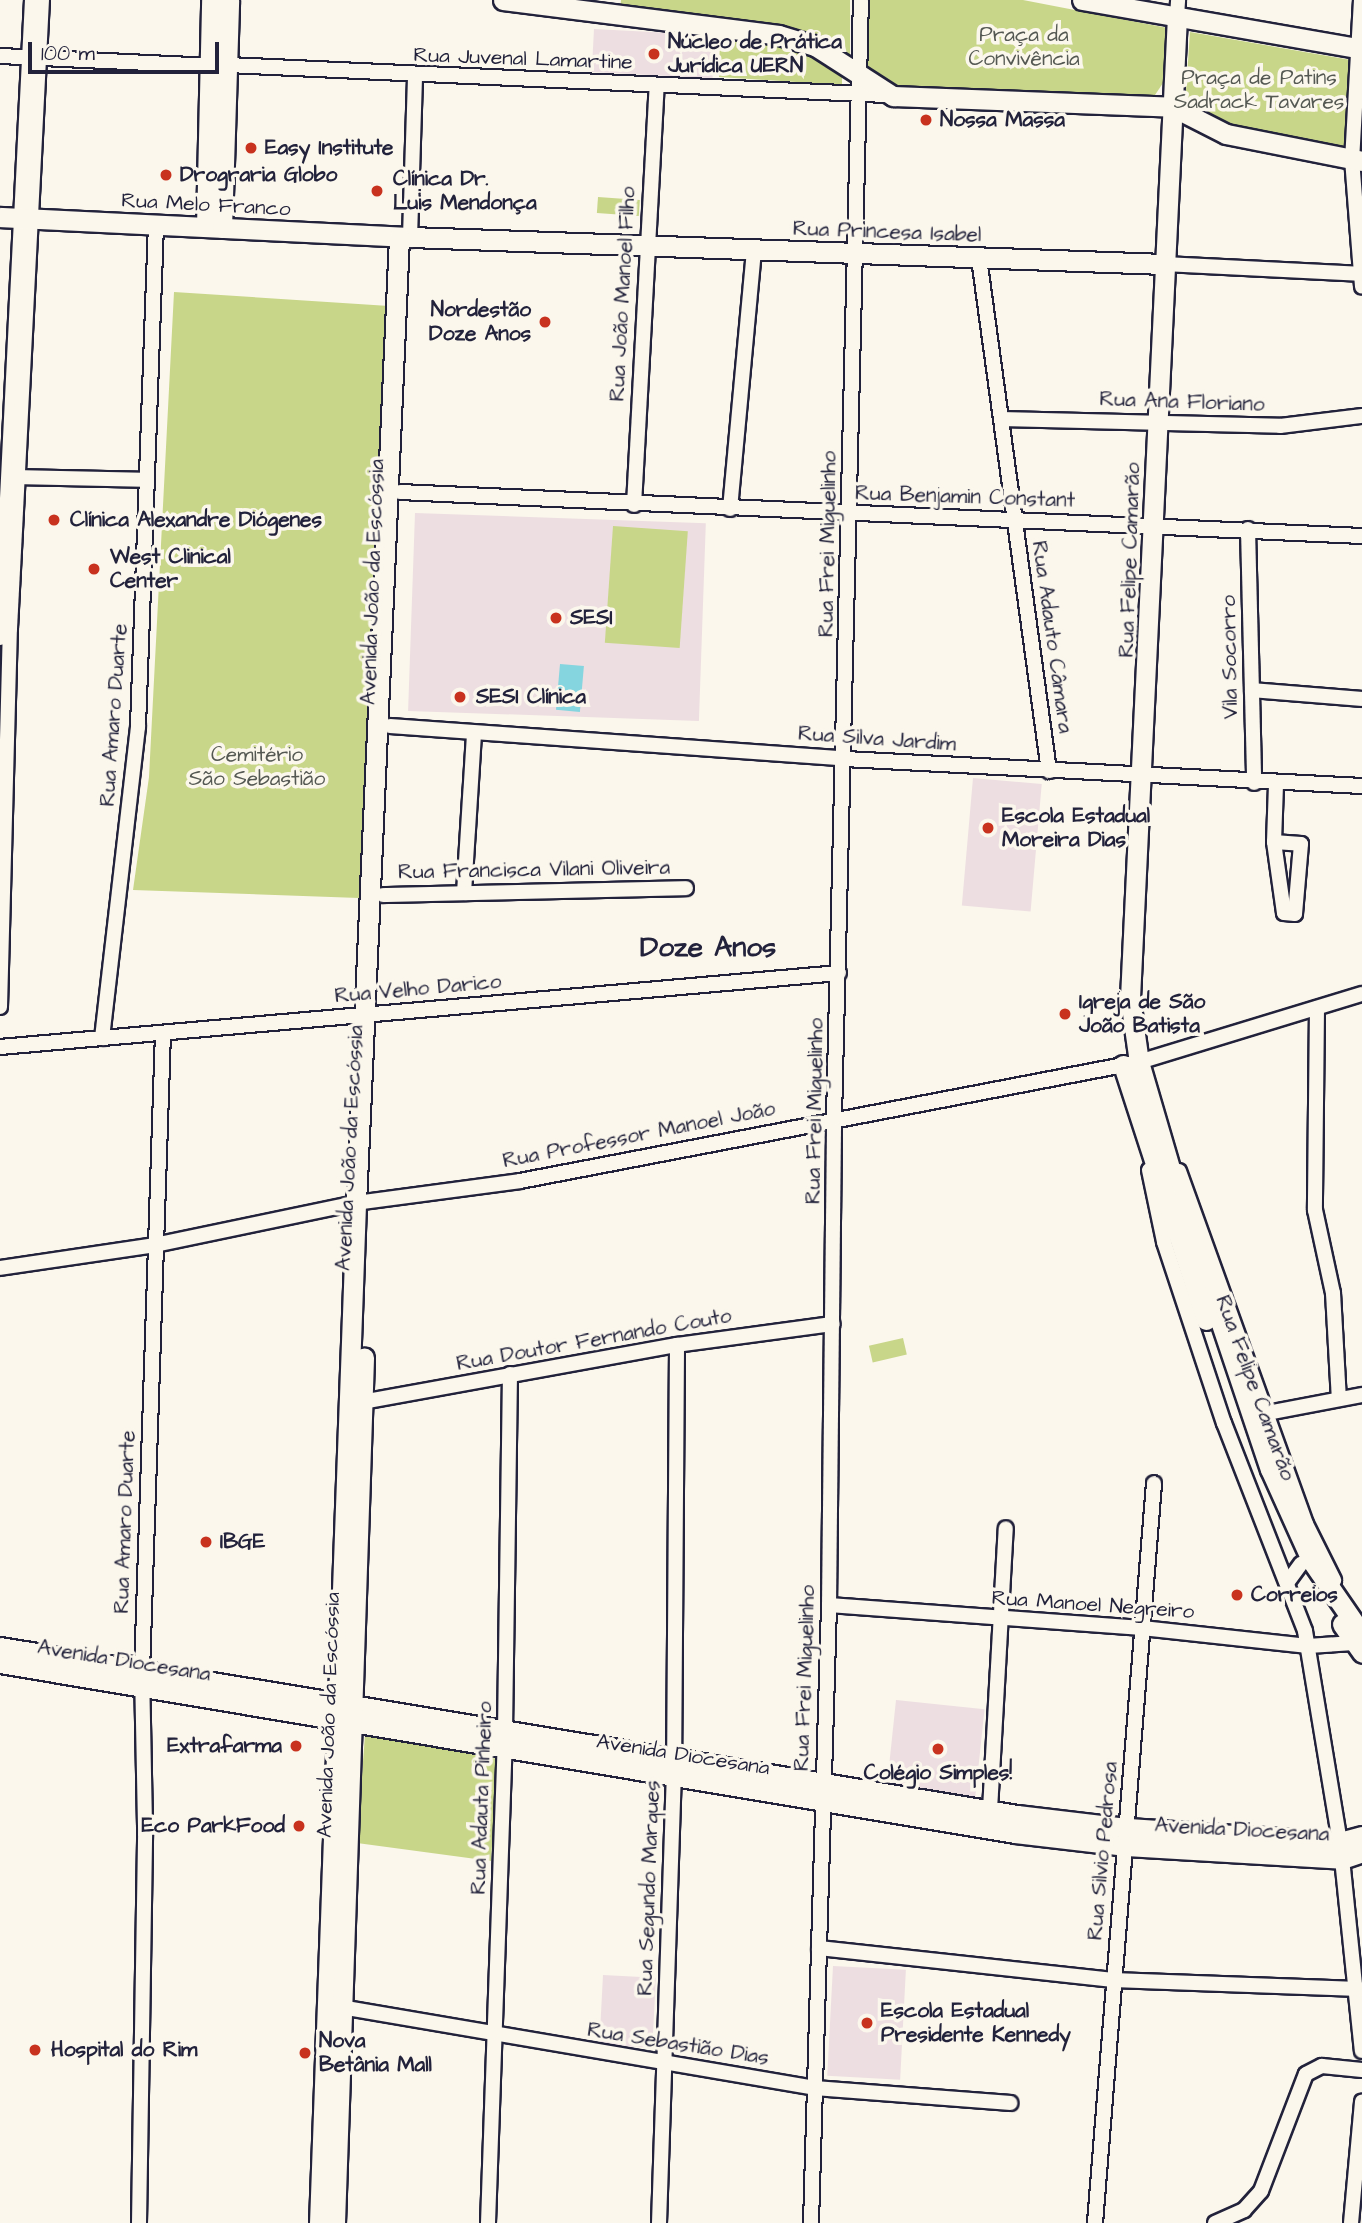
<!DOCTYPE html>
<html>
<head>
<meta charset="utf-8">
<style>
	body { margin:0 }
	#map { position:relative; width:1362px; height:2223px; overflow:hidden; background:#fbf7ec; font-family:"Architects Daughter",sans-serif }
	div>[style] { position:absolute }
	.built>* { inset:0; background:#eddee1; transform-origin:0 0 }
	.green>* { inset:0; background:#c8d689; transform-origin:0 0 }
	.water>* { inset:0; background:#85d5df; transform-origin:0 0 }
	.roads { filter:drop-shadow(2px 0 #22223b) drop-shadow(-2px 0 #22223b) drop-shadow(0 2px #22223b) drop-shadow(0 -2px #22223b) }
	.street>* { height:14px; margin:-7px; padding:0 7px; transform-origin:7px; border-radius:7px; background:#fbf7ec }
	.secondary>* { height:19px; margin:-9.5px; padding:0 9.5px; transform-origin:9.5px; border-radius:9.5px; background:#fbf7ec }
	.dots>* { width:19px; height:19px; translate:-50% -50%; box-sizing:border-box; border:4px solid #fbf7ec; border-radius:50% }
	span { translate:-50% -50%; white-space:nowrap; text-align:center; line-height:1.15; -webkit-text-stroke:7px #fbf7ec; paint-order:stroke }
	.park-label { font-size:21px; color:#545852 }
	.poi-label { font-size:21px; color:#22223b; font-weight:700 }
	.left { translate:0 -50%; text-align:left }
	.right { translate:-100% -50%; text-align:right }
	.street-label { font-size:21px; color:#22223b }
	.district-label { font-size:28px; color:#22223b; font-weight:700 }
	.scale { position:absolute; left:28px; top:42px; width:191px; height:32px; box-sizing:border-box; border:4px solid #22223b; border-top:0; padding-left:9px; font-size:21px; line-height:24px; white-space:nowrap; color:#22223b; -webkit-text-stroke:5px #fbf7ec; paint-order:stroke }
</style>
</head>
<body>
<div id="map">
	<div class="built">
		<div style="left:594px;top:29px;width:121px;height:43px;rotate:3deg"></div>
		<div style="left:415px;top:513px;width:291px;height:198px;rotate:2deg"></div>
		<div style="left:973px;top:778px;width:69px;height:128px;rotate:5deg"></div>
		<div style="left:896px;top:1700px;width:89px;height:89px;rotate:6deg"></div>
		<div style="left:833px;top:1966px;width:73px;height:110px;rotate:3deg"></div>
		<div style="left:603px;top:1975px;width:53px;height:70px;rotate:3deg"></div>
	</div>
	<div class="green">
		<div style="clip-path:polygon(621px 0,850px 0,850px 55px,808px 34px,772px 25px,620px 13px)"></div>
		<div style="clip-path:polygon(869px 0,1023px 0,1168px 28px,1165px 80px,1153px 98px,906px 93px,866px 69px)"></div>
		<div style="clip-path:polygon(1190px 32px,1351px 60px,1346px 151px,1234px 133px,1191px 108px,1186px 91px)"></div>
		<div style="clip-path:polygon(720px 36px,776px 39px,798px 48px,842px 70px,842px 85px,719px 77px)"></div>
		<div style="left:598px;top:197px;width:42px;height:16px;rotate:4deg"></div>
		<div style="clip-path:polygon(174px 292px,389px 306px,359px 898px,133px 890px,149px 777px)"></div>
		<div style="left:613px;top:526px;width:75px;height:117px;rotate:4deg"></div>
		<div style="left:903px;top:1338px;width:17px;height:35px;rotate:77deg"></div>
		<div style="clip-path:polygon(365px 1735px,498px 1759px,491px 1861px,357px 1843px)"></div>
	</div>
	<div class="water">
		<div style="left:560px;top:664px;width:24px;height:46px;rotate:5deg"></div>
	</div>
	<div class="roads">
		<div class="street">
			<div style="left:1361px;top:0;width:159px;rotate:93.2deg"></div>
			<div style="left:1352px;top:159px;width:128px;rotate:85.5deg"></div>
			<div style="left:1177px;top:16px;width:16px;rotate:-86deg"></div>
			<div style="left:0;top:56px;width:209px;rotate:2.7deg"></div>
			<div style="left:228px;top:65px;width:659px;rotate:2.61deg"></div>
			<div style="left:410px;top:237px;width:161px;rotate:-88.2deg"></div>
			<div style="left:979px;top:258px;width:518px;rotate:82.23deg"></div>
			<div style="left:1166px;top:264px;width:196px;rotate:2.9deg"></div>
			<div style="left:1001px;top:419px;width:279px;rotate:1.4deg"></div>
			<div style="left:1280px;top:426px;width:83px;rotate:-7deg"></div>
			<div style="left:9px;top:477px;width:138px;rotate:1.2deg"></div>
			<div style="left:400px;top:492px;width:963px;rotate:2.62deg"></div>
			<div style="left:634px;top:505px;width:420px;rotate:-86.9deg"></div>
			<div style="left:730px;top:509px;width:261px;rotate:-84.7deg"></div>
			<div style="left:1248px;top:529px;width:254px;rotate:88.6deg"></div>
			<div style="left:0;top:638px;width:639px;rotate:-87.13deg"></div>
			<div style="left:1252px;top:690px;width:110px;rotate:4.7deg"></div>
			<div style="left:390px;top:726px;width:456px;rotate:4.1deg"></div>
			<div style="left:845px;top:759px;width:518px;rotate:2.99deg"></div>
			<div style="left:1274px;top:842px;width:27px;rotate:4deg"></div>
			<div style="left:1301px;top:844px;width:70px;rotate:94.9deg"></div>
			<div style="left:1295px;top:914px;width:11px;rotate:-175deg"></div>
			<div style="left:1284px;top:913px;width:72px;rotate:-98deg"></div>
			<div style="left:1274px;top:842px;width:58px;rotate:-88deg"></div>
			<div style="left:464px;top:893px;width:159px;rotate:-86.4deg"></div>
			<div style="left:383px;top:895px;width:303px;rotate:-1.3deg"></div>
			<div style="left:0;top:1007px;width:378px;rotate:-88.5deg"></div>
			<div style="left:10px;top:629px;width:630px;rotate:-87.09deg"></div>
			<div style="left:1317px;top:1008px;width:202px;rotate:90.6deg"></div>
			<div style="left:1315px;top:1210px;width:85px;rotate:77.8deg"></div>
			<div style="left:1333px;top:1293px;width:106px;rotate:86.8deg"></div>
			<div style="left:102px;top:1038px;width:313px;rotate:-83.4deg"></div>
			<div style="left:138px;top:727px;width:503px;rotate:-87.95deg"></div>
			<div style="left:0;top:1047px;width:842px;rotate:-5.04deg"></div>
			<div style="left:1149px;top:1170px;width:74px;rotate:78.2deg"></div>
			<div style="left:1164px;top:1242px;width:191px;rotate:71.7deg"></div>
			<div style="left:1224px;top:1423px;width:223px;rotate:68.7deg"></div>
			<div style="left:1305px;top:1631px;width:221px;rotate:80.6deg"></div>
			<div style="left:1341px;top:1849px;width:203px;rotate:84.1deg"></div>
			<div style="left:1179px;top:1171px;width:375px;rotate:70.2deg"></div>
			<div style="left:1306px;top:1524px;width:63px;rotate:63.4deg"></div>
			<div style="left:0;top:1268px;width:157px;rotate:-8.4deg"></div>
			<div style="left:155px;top:1245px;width:205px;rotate:-11.8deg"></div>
			<div style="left:356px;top:1203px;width:165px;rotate:-7.6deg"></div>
			<div style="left:520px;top:1181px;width:630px;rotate:-10.88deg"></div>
			<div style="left:1139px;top:1062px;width:233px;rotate:-17deg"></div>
			<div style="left:362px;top:1402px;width:320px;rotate:-10.3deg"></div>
			<div style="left:677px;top:1345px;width:157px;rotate:-7.7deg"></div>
			<div style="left:1267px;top:1413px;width:97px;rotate:-10.7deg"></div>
			<div style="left:1287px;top:1583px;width:24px;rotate:-54deg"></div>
			<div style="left:829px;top:1605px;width:314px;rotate:4.2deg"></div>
			<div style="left:1142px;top:1628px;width:167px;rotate:6.2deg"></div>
			<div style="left:1308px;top:1646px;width:46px;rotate:-3.7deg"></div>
			<div style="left:990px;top:1810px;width:282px;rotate:-86.8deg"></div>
			<div style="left:819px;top:1948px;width:296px;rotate:6.2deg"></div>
			<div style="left:1113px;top:1980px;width:246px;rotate:2.1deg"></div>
			<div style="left:341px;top:2007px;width:481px;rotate:9.7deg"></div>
			<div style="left:815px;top:2088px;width:196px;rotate:4.4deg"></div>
			<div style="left:139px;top:2223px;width:397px;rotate:-89.1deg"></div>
			<div style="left:145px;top:1826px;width:154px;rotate:-91.1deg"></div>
			<div style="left:142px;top:1672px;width:639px;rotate:-88.12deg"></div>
			<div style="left:488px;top:2223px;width:492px;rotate:-88deg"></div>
			<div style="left:505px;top:1731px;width:357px;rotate:-89.2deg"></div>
			<div style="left:659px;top:2223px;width:445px;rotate:-88.1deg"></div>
			<div style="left:674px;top:1778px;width:433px;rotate:-89.6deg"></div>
			<div style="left:811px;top:2223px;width:618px;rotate:-88.33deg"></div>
			<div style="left:829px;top:1605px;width:487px;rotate:-89.4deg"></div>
			<div style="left:834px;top:1118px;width:1118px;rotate:-88.62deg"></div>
			<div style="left:1095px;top:2223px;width:742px;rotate:-85.44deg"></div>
			<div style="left:1215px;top:2223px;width:32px;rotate:-24deg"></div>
			<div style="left:1244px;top:2210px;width:25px;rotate:-48deg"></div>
			<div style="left:1261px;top:2191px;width:125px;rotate:-69deg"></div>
			<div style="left:1306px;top:2074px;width:18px;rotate:-27deg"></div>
			<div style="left:1322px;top:2066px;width:40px;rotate:5.7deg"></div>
			<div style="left:1351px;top:2223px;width:122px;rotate:-84.8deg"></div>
		</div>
		<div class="secondary">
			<div style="left:503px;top:0;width:278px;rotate:7.2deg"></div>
			<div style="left:779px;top:35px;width:38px;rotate:17deg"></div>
			<div style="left:815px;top:46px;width:93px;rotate:32.7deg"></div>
			<div style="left:893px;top:96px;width:280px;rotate:2.2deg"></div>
			<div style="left:1173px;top:107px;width:59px;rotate:27deg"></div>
			<div style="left:1226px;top:134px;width:139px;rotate:11.2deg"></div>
			<div style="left:1082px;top:0;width:284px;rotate:9.9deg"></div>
			<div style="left:1177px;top:16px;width:984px;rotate:92.74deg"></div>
			<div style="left:1130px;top:999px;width:64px;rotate:81.9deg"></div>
			<div style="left:1139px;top:1062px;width:143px;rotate:73.7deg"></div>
			<div style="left:1179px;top:1199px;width:285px;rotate:71.4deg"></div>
			<div style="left:1270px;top:1469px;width:100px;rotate:65.7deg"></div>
			<div style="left:1311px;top:1560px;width:90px;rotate:55.4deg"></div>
			<div style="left:0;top:217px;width:410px;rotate:2.8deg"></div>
			<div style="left:410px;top:237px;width:756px;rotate:2.05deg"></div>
			<div style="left:206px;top:227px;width:227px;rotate:-88.7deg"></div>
			<div style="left:222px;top:228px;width:228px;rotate:-88.2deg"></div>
			<div style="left:1123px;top:1065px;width:268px;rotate:72deg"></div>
			<div style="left:1342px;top:1624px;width:35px;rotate:55deg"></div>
			<div style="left:0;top:1647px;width:1031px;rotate:9.38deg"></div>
			<div style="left:1017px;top:1815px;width:112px;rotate:6.7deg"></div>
			<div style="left:1128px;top:1828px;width:212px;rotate:3.8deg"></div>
			<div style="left:1340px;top:1842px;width:23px;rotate:-15deg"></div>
			<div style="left:0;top:1663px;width:1029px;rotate:9.51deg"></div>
			<div style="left:1015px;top:1833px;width:112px;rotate:6.7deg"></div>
			<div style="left:1126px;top:1846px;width:216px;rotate:3.4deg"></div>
			<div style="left:1342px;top:1859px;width:21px;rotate:-19deg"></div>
			<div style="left:319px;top:2223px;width:1021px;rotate:-87.92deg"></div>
			<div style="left:356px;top:1203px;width:967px;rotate:-87.45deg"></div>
			<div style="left:335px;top:2223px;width:866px;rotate:-88.08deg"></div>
		</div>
	</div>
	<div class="dots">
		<div style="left:654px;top:54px;background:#c8321e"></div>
		<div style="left:926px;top:120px;background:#c8321e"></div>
		<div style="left:251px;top:148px;background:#c8321e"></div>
		<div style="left:166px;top:175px;background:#c8321e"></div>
		<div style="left:377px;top:191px;background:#c8321e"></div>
		<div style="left:545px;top:322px;background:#c8321e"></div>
		<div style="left:54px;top:520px;background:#c8321e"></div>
		<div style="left:94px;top:569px;background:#c8321e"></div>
		<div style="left:556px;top:618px;background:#c8321e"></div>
		<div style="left:460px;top:697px;background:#c8321e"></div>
		<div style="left:988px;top:828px;background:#c8321e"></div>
		<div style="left:1065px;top:1014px;background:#c8321e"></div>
		<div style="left:206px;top:1542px;background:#c8321e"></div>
		<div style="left:1237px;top:1595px;background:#c8321e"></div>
		<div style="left:296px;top:1746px;background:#c8321e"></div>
		<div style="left:938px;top:1749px;background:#c8321e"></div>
		<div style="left:299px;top:1826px;background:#c8321e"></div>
		<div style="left:867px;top:2023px;background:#c8321e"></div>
		<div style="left:35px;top:2050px;background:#c8321e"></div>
		<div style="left:305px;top:2053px;background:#c8321e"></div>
	</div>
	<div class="park-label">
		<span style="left:1024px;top:47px">Praça da<br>Convivência</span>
		<span style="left:1259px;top:90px">Praça de Patins<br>Sadrack Tavares</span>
		<span style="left:257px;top:767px">Cemitério<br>São Sebastião</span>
	</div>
	<div class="poi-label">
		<span class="left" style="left:668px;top:54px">Núcleo de Prática<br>Jurídica UERN</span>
		<span class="left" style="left:940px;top:120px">Nossa Massa</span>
		<span class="left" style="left:265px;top:148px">Easy Institute</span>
		<span class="left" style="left:180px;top:175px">Drograria Globo</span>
		<span class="left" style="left:393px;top:191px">Clínica Dr.<br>Luis Mendonça</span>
		<span class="right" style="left:531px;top:322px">Nordestão<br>Doze Anos</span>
		<span class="left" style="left:70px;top:520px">Clínica Alexandre Diógenes</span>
		<span class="left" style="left:110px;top:569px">West Clinical<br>Center</span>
		<span class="left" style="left:570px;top:618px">SESI</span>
		<span class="left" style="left:476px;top:697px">SESI Clínica</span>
		<span class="left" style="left:1002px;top:828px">Escola Estadual<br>Moreira Dias</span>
		<span class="left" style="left:1079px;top:1014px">Igreja de São<br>João Batista</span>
		<span class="left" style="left:220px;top:1542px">IBGE</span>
		<span class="left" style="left:1251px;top:1595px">Correios</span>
		<span class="right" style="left:282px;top:1746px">Extrafarma</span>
		<span style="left:938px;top:1773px">Colégio Simples!</span>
		<span class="right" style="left:285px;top:1826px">Eco ParkFood</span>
		<span class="left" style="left:881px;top:2023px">Escola Estadual<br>Presidente Kennedy</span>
		<span class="left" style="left:319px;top:2053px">Nova<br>Betânia Mall</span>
		<span class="left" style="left:51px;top:2050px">Hospital do Rim</span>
	</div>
	<div class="street-label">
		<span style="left:523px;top:59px;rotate:2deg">Rua Juvenal Lamartine</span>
		<span style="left:206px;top:205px;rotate:3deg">Rua Melo Franco</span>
		<span style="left:887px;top:232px;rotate:2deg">Rua Princesa Isabel</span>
		<span style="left:623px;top:294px;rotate:-87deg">Rua João Manoel Filho</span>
		<span style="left:1182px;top:402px;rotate:2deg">Rua Ana Floriano</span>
		<span style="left:965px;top:497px;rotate:2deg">Rua Benjamin Constant</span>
		<span style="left:828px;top:544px;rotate:-89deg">Rua Frei Miguelinho</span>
		<span style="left:1130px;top:560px;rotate:-88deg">Rua Felipe Camarão</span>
		<span style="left:373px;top:582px;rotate:-88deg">Avenida João da Escóssia</span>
		<span style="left:1052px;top:637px;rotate:82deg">Rua Adauto Câmara</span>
		<span style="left:1230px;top:657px;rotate:-91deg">Vila Socorro</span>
		<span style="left:114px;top:715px;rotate:-86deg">Rua Amaro Duarte</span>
		<span style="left:877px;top:739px;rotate:4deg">Rua Silva Jardim</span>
		<span style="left:534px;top:870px;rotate:-1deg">Rua Francisca Vilani Oliveira</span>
		<span style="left:418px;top:989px;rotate:-5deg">Rua Velho Darico</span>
		<span style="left:815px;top:1111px;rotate:-89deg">Rua Frei Miguelinho</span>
		<span style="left:639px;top:1135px;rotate:-11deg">Rua Professor Manoel João</span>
		<span style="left:350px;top:1148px;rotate:-87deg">Avenida João da Escóssia</span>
		<span style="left:594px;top:1340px;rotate:-10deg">Rua Doutor Fernando Couto</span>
		<span style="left:1255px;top:1388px;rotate:70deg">Rua Felipe Camarão</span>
		<span style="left:125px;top:1522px;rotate:-88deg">Rua Amaro Duarte</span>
		<span style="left:1093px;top:1605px;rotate:4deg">Rua Manoel Negreiro</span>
		<span style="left:124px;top:1661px;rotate:9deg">Avenida Diocesana</span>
		<span style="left:805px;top:1678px;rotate:-88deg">Rua Frei Miguelinho</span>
		<span style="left:329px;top:1715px;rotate:-88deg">Avenida João da Escóssia</span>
		<span style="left:683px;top:1755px;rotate:9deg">Avenida Diocesana</span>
		<span style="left:482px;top:1798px;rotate:-88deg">Rua Adauta Pinheiro</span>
		<span style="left:1242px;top:1830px;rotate:3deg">Avenida Diocesana</span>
		<span style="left:1103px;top:1851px;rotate:-85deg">Rua Silvio Pedrosa</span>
		<span style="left:649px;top:1888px;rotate:-88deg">Rua Segundo Marques</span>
		<span style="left:678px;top:2044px;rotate:9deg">Rua Sebastião Dias</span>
	</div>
	<div class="district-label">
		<span style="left:708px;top:948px">Doze Anos</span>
	</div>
	<div class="scale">100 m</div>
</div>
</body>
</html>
